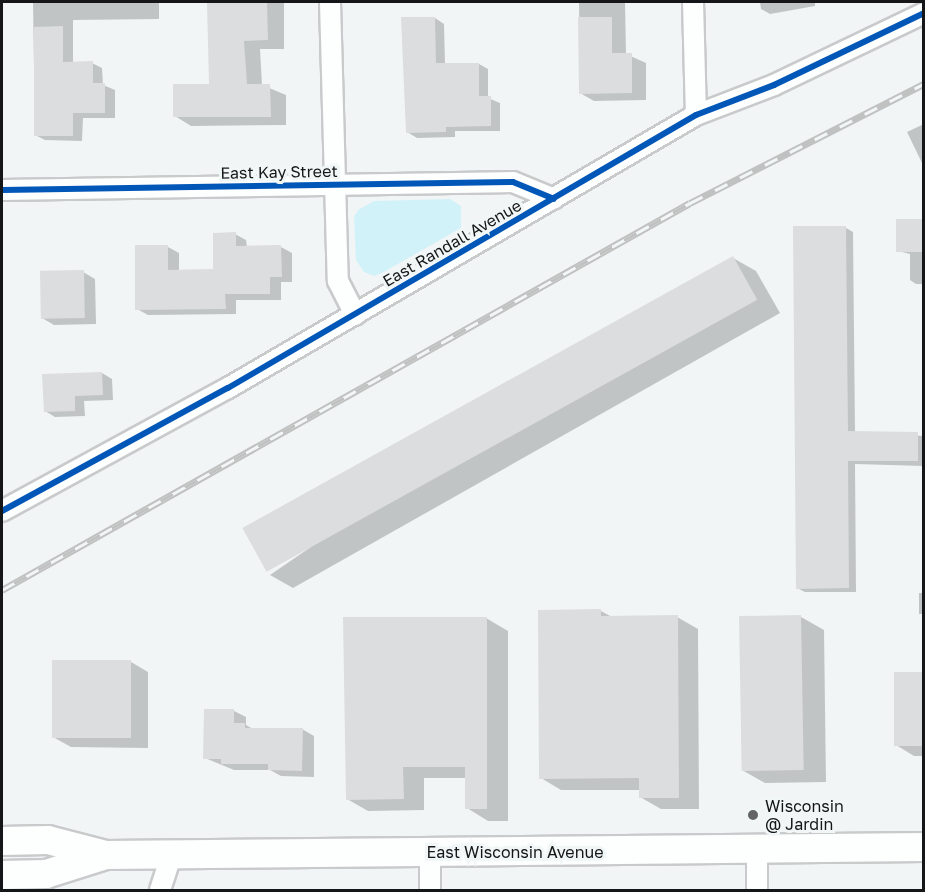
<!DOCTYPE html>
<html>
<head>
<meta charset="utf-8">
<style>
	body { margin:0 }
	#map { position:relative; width:925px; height:892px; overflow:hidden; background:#f2f5f6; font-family:"Golos Text",sans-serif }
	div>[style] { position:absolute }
	.green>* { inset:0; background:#d2f2f9 }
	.shadow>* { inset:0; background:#0003; transform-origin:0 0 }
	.building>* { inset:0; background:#dbddde; transform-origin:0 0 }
	.roads { filter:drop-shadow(2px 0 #c8cacb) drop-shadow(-2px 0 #c8cacb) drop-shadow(0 2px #c8cacb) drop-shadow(0 -2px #c8cacb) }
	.minor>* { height:20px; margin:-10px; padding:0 10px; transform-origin:10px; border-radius:10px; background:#fdfefe }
	.secondary>* { height:28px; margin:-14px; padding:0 14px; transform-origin:14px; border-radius:14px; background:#fdfefe }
	.rail>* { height:7px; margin-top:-3.5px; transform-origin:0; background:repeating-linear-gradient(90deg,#f1f6f7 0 14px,#c0c1c1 0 28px); box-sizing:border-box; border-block:2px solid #c0c1c1 }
	.cycleway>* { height:6px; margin:-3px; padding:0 3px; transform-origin:3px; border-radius:3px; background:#0057b8 }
	.dots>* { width:16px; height:16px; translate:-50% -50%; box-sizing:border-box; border:3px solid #f1f6f7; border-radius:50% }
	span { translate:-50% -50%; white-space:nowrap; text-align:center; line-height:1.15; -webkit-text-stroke:6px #f1f6f7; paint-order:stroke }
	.street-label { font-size:16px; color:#151617 }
	.poi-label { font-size:16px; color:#151617 }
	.left { translate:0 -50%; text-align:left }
	.frame { position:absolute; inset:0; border:3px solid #151617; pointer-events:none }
</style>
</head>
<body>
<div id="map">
	<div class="green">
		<div style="clip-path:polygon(450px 199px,461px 206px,461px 228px,382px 273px,374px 276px,364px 272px,356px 260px,354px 217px,358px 210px,374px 201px)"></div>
	</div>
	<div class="shadow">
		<div style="clip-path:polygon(33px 2px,159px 2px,159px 19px,73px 20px,73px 63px,92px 63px,102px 68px,103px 85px,115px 90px,115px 118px,83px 118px,82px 141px,45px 140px,35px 135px)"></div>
		<div style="clip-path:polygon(209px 2px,284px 2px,284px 49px,260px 49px,262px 85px,286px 95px,286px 125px,191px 126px,175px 116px,211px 86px)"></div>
		<div style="clip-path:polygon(579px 2px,625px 2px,626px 54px,646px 63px,646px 100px,594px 101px,580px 93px)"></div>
		<div style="clip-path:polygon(760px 2px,815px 2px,815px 6px,770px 14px,761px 9px)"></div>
		<div style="clip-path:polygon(435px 18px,444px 24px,445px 64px,479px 64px,488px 69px,488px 98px,500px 103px,500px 131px,455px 131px,455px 137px,417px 138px,407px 132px)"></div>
		<div style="clip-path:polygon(924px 124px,924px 167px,907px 132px)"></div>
		<div style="clip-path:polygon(924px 220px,924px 284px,916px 284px,910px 280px,910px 254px,898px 251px)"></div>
		<div style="clip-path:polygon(795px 228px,846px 228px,853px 232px,855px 432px,924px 436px,924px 466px,855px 464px,856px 592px,805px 592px,797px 588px)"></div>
		<div style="clip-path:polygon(235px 234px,246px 240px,247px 247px,281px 247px,292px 253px,292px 282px,281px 282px,281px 300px,236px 300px,236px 314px,148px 315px,137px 309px,168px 247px,179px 253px,179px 271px,215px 271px)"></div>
		<div style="clip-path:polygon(733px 258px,756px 271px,780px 313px,293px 588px,270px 575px)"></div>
		<div style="clip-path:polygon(83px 272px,95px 279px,96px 324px,54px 325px,42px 318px)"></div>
		<div style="clip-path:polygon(102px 373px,112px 379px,113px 400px,84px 401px,85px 416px,55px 417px,45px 411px)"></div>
		<div style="left:919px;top:593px;width:5px;height:21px"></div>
		<div style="clip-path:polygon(601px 611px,612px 617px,677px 617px,698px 629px,699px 809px,661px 809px,640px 797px,640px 790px,561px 790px,541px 778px)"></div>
		<div style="clip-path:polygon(741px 617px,801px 617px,824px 630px,826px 782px,765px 783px,742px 770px)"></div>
		<div style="clip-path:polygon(486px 618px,508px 631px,508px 821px,488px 821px,467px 808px,466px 778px,424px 778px,424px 810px,368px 811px,347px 799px)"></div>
		<div style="clip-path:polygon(131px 662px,148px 672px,148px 748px,71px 747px,53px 737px)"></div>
		<div style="clip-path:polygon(924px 673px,924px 756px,914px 756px,896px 745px)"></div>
		<div style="clip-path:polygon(234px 711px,246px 717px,246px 725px,253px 729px,302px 729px,314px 736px,314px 777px,281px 776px,270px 770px,234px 770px,205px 758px)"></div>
	</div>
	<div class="building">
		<div style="clip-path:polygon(207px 2px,267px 2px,268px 40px,244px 41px,247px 84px,270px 84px,271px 117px,173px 117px,173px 84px,209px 84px)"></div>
		<div style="clip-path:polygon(401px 17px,435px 17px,436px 63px,479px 63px,479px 96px,491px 96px,491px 126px,446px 127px,446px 132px,406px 133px)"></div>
		<div style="clip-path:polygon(578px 17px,612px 17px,612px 53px,632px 53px,632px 93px,579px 94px)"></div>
		<div style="clip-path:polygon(63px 26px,63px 62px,93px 61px,93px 83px,105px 83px,105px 113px,73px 113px,73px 136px,34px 136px,34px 27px)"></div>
		<div style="left:896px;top:219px;width:28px;height:33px"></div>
		<div style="clip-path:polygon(793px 226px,846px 226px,848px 431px,918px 432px,918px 461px,848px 461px,849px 588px,796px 589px)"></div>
		<div style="clip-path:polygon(236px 232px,236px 246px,281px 245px,282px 277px,270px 277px,270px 294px,225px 294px,226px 309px,135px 310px,135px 245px,168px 245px,168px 270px,213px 269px,213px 233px)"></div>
		<div style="left:733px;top:256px;width:50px;height:561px;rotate:61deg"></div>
		<div style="left:84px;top:270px;width:48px;height:44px;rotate:89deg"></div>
		<div style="clip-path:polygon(102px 372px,103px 395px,75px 396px,75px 411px,44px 412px,42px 374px)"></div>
		<div style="clip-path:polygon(601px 609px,601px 616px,678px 615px,679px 798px,639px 798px,639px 778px,539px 779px,538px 610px)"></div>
		<div style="left:801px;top:615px;width:155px;height:62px;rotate:89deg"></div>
		<div style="clip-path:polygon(343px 617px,487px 617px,487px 809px,465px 809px,465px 767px,403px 767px,404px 799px,346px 800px)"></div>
		<div style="left:52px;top:660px;width:79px;height:78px"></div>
		<div style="left:894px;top:672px;width:30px;height:74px"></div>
		<div style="clip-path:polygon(204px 709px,234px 709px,234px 723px,245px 723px,245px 728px,303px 728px,302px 771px,268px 770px,268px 764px,221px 764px,221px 759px,203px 759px)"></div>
	</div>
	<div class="roads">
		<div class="minor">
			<div style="left:330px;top:2px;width:279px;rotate:88.4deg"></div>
			<div style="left:338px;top:281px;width:38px;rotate:63deg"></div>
			<div style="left:693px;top:2px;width:113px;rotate:88.5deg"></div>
			<div style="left:2px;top:190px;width:511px;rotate:-0.9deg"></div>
			<div style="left:513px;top:182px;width:44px;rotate:22.5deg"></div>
			<div style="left:2px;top:511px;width:257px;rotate:-28.6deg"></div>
			<div style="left:228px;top:388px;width:542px;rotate:-30.26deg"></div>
			<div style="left:696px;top:115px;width:84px;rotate:-21deg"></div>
			<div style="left:774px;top:85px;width:166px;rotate:-25.6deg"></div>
			<div style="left:430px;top:852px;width:38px;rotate:90deg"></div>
			<div style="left:160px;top:890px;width:38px;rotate:-72deg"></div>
			<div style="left:757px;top:890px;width:40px;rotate:-90deg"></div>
		</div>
		<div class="secondary">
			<div style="left:2px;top:841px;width:46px;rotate:-1.2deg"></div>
			<div style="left:48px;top:840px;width:60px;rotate:14.5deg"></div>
			<div style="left:106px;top:855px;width:818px;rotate:-0.56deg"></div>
			<div style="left:2px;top:875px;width:44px;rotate:-1.3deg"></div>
			<div style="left:46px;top:874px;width:63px;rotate:-17.6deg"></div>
		</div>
	</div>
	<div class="rail">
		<div style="left:2px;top:590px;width:789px;rotate:-29.36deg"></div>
		<div style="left:690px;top:203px;width:263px;rotate:-27deg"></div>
	</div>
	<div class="cycleway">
		<div style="left:2px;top:190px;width:511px;rotate:-0.9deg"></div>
		<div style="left:513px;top:182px;width:44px;rotate:22.5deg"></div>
		<div style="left:2px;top:511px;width:257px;rotate:-28.6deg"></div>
		<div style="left:228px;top:388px;width:542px;rotate:-30.26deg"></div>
		<div style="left:696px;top:115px;width:84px;rotate:-21deg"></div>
		<div style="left:774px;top:85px;width:166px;rotate:-25.6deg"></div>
	</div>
	<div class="dots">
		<div style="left:753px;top:815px;background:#626465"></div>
	</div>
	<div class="street-label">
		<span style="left:279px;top:172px;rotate:-1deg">East Kay Street</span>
		<span style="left:452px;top:243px;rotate:-30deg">East Randall Avenue</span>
		<span style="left:515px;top:852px">East Wisconsin Avenue</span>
	</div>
	<div class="poi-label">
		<span class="left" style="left:765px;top:815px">Wisconsin<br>@ Jardin</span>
	</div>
	<div class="frame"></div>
</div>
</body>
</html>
